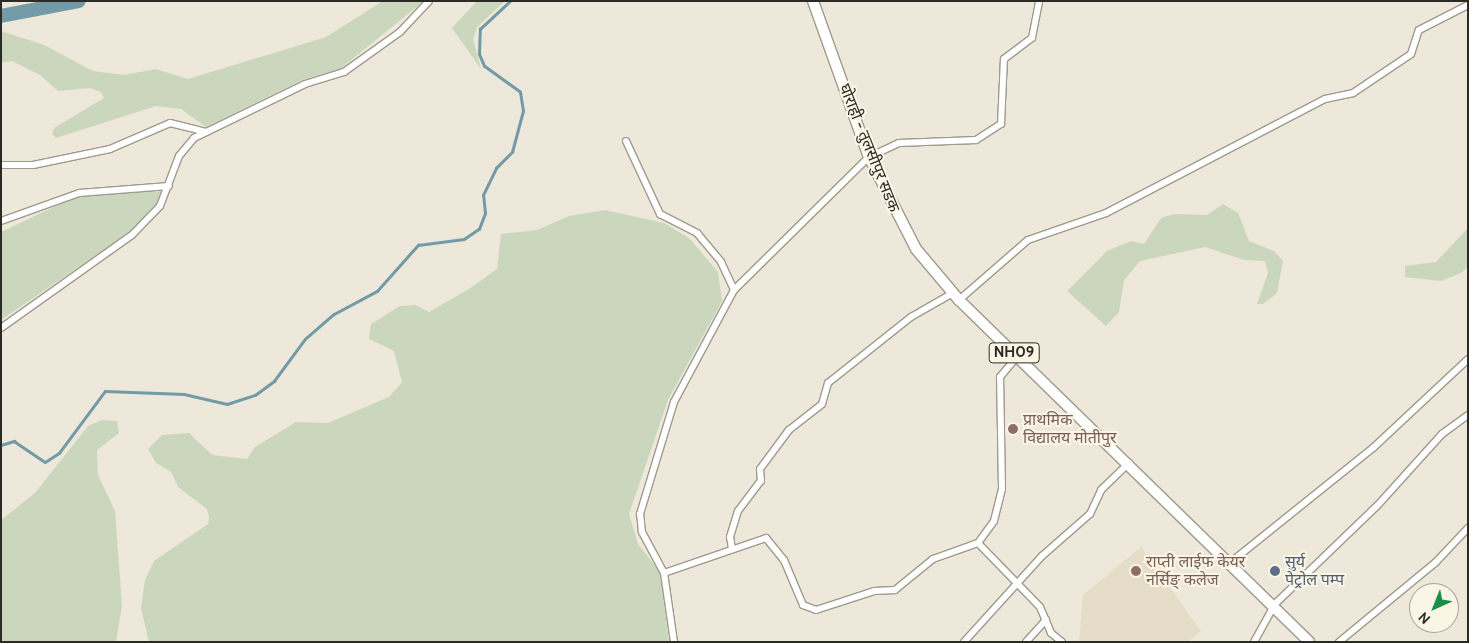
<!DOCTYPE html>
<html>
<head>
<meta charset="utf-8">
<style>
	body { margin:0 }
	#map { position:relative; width:1469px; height:643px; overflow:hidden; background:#ede8d9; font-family:Cabin,"Noto Sans Devanagari",sans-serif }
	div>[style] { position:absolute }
	.built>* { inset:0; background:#e5ddc7 }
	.green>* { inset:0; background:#cbd7bd }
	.stream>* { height:2.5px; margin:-1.25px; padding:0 1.25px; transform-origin:1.25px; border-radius:1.25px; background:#729ba7 }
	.river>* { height:14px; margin:-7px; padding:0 7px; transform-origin:7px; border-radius:7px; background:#729ba7 }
	.roads { filter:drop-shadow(1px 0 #9f9a8d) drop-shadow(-1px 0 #9f9a8d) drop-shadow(0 1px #9f9a8d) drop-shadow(0 -1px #9f9a8d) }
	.minor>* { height:6px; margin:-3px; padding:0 3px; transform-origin:3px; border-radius:3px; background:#fff }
	.primary>* { height:10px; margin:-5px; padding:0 5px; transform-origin:5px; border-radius:5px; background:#fff }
	.dots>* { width:14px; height:14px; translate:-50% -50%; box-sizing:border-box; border:2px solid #fbf5e6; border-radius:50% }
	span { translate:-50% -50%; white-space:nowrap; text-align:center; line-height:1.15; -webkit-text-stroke:4px #fbf5e6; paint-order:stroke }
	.shield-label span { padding:1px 4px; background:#fbf5e6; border:1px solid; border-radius:4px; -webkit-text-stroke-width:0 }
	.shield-label { font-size:15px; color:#2c2a25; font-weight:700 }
	.street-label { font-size:16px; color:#2c2a25 }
	.education-label { font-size:16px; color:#785e54 }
	.left { translate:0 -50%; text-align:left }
	.service-label { font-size:16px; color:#4e5e75 }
	.frame { position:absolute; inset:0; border:2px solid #2c2a25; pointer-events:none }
	.north { position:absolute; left:1409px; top:583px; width:50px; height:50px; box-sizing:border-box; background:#fbf5e6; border:1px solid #a8a499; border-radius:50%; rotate:224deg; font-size:14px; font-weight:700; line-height:20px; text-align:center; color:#2c2a25 }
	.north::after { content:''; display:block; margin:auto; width:18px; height:22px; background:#198f4a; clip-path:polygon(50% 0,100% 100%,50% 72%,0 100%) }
</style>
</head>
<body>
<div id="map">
	<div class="built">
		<div style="clip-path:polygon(1141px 547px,1201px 631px,1188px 642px,1079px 642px,1083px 595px)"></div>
	</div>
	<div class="green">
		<div style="clip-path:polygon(383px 1px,424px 1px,340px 69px,302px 80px,206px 127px,181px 109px,156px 106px,56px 138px,52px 134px,54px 128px,104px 98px,101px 92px,90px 88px,58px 91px,40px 75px,12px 61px,1px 63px,1px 31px,44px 45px,93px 71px,124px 75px,156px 69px,188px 79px,326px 37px)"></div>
		<div style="clip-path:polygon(477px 1px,505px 1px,477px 27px,473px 39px,481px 69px,452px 28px)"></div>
		<div style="clip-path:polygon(164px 191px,158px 205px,127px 234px,1px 320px,1px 232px,79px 195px)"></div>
		<div style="clip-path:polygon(1223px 204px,1238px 213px,1249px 241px,1274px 251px,1283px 261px,1277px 293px,1263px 304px,1257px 304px,1268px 273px,1265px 261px,1244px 260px,1205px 247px,1140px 261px,1124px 280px,1119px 312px,1106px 326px,1067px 291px,1107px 251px,1131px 241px,1144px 244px,1161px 218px,1174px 214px,1207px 215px)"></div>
		<div style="clip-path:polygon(605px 210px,664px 223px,689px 238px,718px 272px,722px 301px,668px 400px,629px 514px,638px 544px,660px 572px,669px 642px,149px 642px,141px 608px,145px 580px,154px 561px,208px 524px,209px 517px,207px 509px,178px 487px,171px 472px,156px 463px,148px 449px,162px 435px,189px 433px,212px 455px,247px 459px,255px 447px,296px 422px,328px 423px,389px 397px,402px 382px,394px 351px,369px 339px,371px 324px,400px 306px,415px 305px,429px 312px,469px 289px,497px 269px,501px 234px,537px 230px,569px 216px)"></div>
		<div style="clip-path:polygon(1468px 228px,1468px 267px,1461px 273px,1441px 281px,1405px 277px,1405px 266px,1436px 262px)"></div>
		<div style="clip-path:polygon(102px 420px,117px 421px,119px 433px,97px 450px,98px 475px,115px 511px,122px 606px,116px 642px,1px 642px,1px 520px,35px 493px,88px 426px)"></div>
	</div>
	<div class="stream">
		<div style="left:1px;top:445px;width:14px;rotate:-17deg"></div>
		<div style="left:14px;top:441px;width:37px;rotate:34deg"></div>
		<div style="left:45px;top:462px;width:17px;rotate:-33deg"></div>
		<div style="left:59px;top:453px;width:77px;rotate:-53.4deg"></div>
		<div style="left:105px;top:391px;width:79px;rotate:2.2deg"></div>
		<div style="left:184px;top:394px;width:44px;rotate:13.1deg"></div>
		<div style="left:227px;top:404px;width:29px;rotate:-18deg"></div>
		<div style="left:255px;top:395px;width:24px;rotate:-36deg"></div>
		<div style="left:274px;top:381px;width:52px;rotate:-53.6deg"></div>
		<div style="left:305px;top:339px;width:38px;rotate:-41deg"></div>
		<div style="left:334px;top:314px;width:49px;rotate:-28.1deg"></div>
		<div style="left:377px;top:291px;width:62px;rotate:-48.3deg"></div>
		<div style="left:418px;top:245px;width:46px;rotate:-7.4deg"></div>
		<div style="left:464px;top:239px;width:18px;rotate:-34deg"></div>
		<div style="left:479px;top:229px;width:17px;rotate:-69deg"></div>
		<div style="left:485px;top:213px;width:18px;rotate:-96deg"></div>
		<div style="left:483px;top:195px;width:30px;rotate:-64deg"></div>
		<div style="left:496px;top:168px;width:23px;rotate:-45deg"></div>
		<div style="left:512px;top:152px;width:42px;rotate:-75deg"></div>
		<div style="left:523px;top:111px;width:19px;rotate:-99deg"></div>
		<div style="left:520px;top:92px;width:44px;rotate:-144.2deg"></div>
		<div style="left:484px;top:66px;width:13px;rotate:-113deg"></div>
		<div style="left:479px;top:54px;width:25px;rotate:-88deg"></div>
		<div style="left:480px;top:29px;width:41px;rotate:-43deg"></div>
	</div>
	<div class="river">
		<div style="left:1px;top:16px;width:79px;rotate:-10.9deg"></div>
	</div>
	<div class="roads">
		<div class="minor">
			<div style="left:626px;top:141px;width:81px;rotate:65deg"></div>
			<div style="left:660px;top:214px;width:42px;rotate:27.2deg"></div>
			<div style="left:697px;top:233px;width:38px;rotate:50deg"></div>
			<div style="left:721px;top:262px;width:31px;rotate:65deg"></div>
			<div style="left:1px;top:165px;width:32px"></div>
			<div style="left:33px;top:165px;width:79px;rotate:-11.7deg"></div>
			<div style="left:110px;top:149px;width:65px;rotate:-23.4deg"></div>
			<div style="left:170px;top:123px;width:37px;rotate:14deg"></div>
			<div style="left:1px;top:221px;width:83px;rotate:-19.7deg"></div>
			<div style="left:79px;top:193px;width:90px;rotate:-4.4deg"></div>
			<div style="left:959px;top:300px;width:91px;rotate:-41deg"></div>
			<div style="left:1028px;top:240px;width:83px;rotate:-19.1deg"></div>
			<div style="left:1106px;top:213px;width:247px;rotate:-27.5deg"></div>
			<div style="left:1325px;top:99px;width:29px;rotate:-12deg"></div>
			<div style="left:1353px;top:93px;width:70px;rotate:-33.9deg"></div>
			<div style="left:1411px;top:54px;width:25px;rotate:-72deg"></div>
			<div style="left:1419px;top:30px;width:55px;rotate:-27deg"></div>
			<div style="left:1px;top:328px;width:161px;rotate:-35.4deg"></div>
			<div style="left:132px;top:235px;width:40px;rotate:-46deg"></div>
			<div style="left:160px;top:206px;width:53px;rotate:-69.2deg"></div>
			<div style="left:179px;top:156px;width:23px;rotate:-50deg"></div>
			<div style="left:194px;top:138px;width:123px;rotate:-25.9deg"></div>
			<div style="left:305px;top:84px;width:41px;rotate:-17.1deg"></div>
			<div style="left:344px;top:72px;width:69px;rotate:-35.5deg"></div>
			<div style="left:400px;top:32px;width:42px;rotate:-46.9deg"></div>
			<div style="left:978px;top:543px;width:89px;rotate:45.9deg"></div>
			<div style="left:1040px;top:607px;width:28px;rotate:67deg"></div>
			<div style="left:1051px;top:633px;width:14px;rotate:39deg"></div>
			<div style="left:732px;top:549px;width:12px;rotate:-99deg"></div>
			<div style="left:730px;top:537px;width:27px;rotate:-73deg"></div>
			<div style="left:738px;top:511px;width:38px;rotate:-53deg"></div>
			<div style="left:761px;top:481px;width:12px;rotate:-95deg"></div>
			<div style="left:760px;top:469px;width:49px;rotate:-53.4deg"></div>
			<div style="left:789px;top:430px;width:42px;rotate:-38.2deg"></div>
			<div style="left:822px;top:404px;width:22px;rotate:-74deg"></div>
			<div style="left:828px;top:383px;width:106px;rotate:-38.5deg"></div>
			<div style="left:911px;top:317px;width:48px;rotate:-29.7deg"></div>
			<div style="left:1231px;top:562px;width:182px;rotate:-38.8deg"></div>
			<div style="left:1373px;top:448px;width:130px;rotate:-43.1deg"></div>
			<div style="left:664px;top:573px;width:108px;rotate:-18.9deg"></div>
			<div style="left:766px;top:538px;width:28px;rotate:51deg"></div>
			<div style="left:784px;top:560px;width:49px;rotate:67.1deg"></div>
			<div style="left:803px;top:605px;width:14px;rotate:21deg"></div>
			<div style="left:816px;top:610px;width:61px;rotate:-18.1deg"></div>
			<div style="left:874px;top:591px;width:21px;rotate:-3deg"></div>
			<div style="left:895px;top:590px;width:49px;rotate:-39.2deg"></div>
			<div style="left:933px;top:559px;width:48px;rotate:-19.6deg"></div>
			<div style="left:978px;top:543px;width:27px;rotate:-54deg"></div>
			<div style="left:994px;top:521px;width:33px;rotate:-76deg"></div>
			<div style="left:1002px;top:489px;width:112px;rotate:-91deg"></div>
			<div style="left:1000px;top:377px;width:26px;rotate:-50deg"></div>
			<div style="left:674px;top:642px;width:70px;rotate:-98.2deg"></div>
			<div style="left:664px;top:573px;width:47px;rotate:-118.2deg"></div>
			<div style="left:642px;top:532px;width:18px;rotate:-96deg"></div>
			<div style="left:640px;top:514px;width:117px;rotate:-73.1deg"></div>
			<div style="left:674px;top:402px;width:127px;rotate:-61.8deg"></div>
			<div style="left:734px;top:290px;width:190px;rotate:-44.6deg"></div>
			<div style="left:869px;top:157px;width:33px;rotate:-25deg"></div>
			<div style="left:899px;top:143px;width:77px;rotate:-2.2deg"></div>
			<div style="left:976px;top:140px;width:30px;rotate:-33deg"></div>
			<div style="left:1001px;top:124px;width:65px;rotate:-87.4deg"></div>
			<div style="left:1004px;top:59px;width:35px;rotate:-37deg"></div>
			<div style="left:1032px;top:38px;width:38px;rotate:-79deg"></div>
			<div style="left:964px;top:642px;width:116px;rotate:-47.8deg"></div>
			<div style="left:1042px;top:556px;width:64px;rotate:-41.2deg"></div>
			<div style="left:1090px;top:514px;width:26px;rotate:-65deg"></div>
			<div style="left:1101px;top:490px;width:39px;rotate:-44deg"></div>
			<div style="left:1026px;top:642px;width:30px;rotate:-48deg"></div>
			<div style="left:1254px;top:642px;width:43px;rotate:-61.1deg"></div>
			<div style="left:1275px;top:604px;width:141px;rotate:-43.9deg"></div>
			<div style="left:1377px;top:506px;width:97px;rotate:-47.9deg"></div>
			<div style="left:1442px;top:434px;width:32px;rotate:-36deg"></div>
			<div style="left:1339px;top:642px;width:126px;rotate:-39.5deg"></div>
			<div style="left:1436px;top:562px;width:47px;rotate:-46.7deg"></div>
		</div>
		<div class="primary">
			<div style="left:813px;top:1px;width:166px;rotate:70.3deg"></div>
			<div style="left:869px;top:157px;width:103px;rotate:62.9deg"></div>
			<div style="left:916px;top:249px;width:67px;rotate:49.9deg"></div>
			<div style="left:959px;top:300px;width:489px;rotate:44.3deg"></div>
		</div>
	</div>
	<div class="dots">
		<div style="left:1013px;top:429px;background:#8d6e63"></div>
		<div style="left:1136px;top:571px;background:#8d6e63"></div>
		<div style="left:1275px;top:571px;background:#5c6f8a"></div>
	</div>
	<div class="shield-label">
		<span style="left:1014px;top:353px">NH09</span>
	</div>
	<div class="street-label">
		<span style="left:869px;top:148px;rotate:68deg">घोराही - तुलसीपुर सडक</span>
	</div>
	<div class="education-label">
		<span class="left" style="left:1023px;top:429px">प्राथमिक<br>विद्यालय मोतीपुर</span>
		<span class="left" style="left:1146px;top:571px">राप्ती लाईफ केयर<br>नर्सिङ् कलेज</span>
	</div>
	<div class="service-label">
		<span class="left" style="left:1285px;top:571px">सुर्य<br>पेट्रोल पम्प</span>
	</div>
	<div class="frame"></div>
	<div class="north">N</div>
</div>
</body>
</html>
